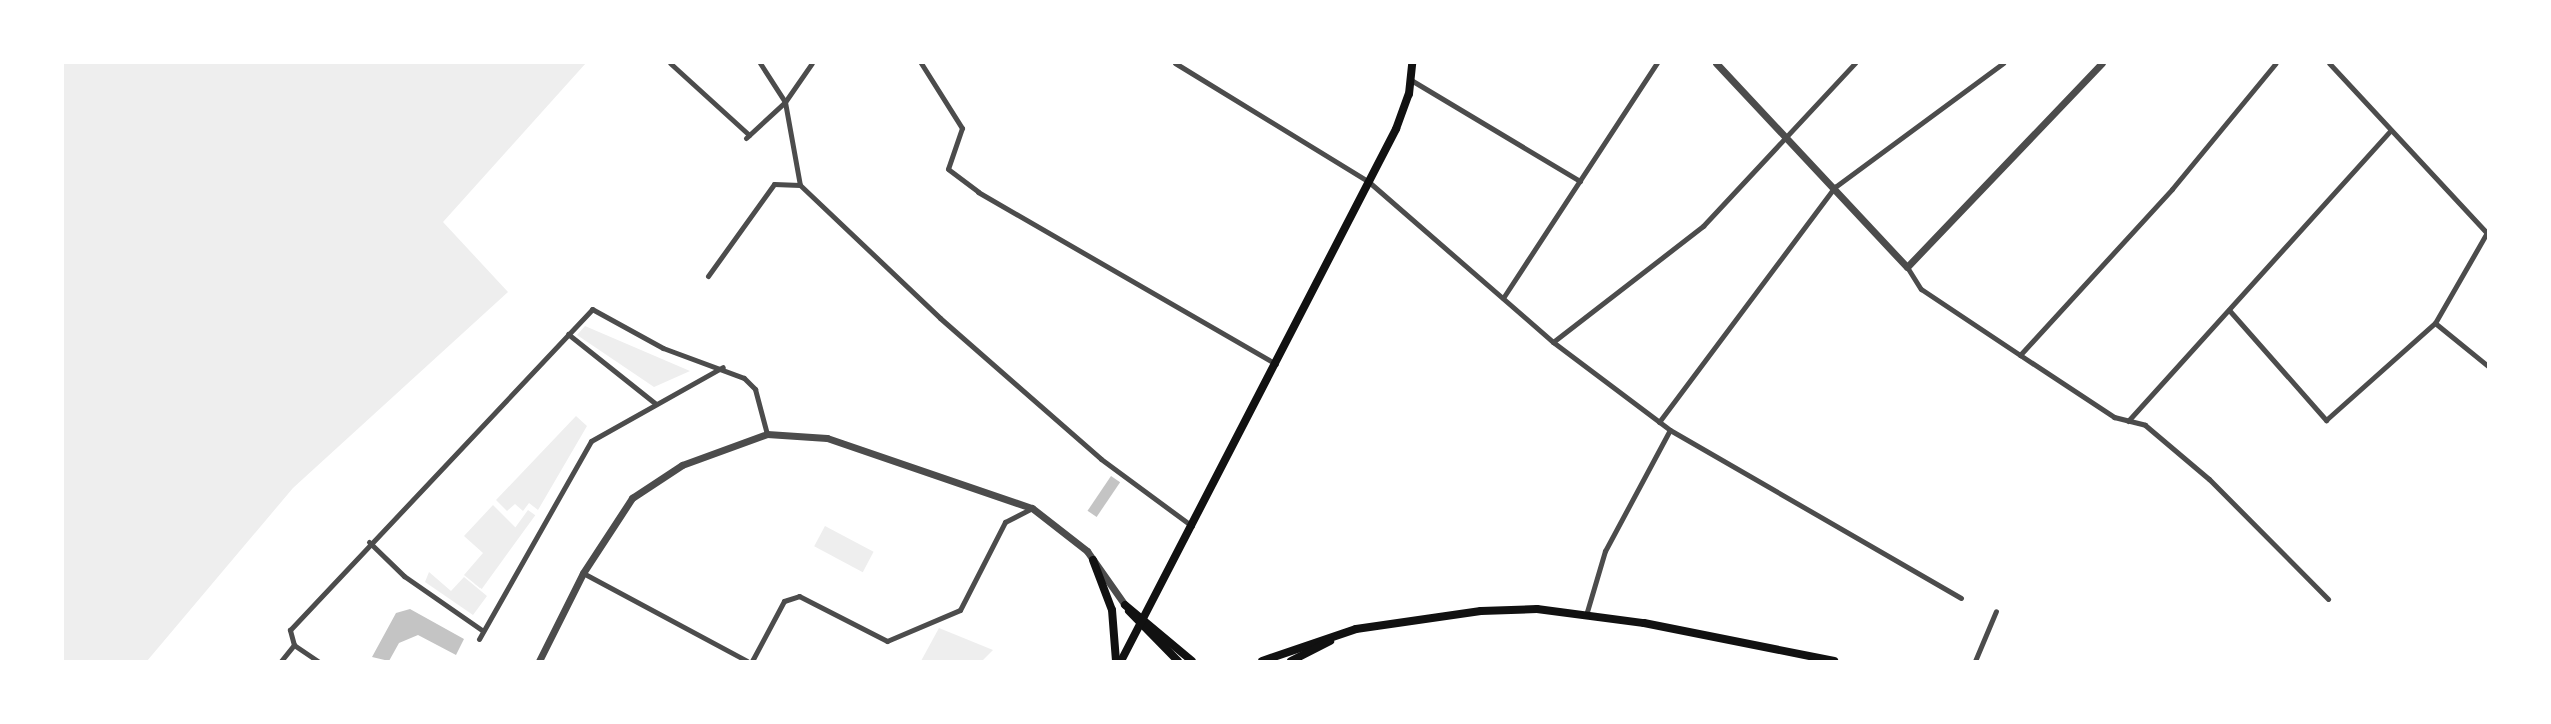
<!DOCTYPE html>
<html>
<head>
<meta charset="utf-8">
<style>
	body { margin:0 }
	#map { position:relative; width:2551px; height:724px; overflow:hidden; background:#fff; font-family:"DM Sans",sans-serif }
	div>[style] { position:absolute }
	.green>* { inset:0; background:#eee; transform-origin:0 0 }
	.building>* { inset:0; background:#c4c4c4; transform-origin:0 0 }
	.minor>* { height:5px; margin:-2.5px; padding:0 2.5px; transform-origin:2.5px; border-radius:2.5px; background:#4c4c4c }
	.tertiary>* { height:7px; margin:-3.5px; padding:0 3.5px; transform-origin:3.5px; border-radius:3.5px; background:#4c4c4c }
	.secondary>* { height:8px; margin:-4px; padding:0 4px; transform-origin:4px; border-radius:4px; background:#111 }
	.trunk>* { height:8px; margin:-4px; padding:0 4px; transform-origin:4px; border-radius:4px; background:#111 }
	span { translate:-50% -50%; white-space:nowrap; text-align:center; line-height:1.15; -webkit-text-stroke:5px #fff; paint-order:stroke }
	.frame { position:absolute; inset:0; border:64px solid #fff; pointer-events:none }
</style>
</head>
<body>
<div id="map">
	<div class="green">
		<div style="clip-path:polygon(63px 63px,586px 63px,443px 222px,508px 292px,293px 488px,147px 661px,63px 661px)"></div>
		<div style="clip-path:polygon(585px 326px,690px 371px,654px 387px,577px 335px)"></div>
		<div style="clip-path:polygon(576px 416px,587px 426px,538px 510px,529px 503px,523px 511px,515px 504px,507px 511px,496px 500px)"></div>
		<div style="clip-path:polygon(493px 505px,516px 528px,480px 588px,464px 575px,483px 553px,464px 536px)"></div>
		<div style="left:528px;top:510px;width:9px;height:91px;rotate:36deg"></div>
		<div style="left:825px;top:526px;width:55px;height:23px;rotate:28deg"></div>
		<div style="clip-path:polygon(429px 572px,451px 591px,464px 577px,487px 596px,473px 615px,425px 582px)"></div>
		<div style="clip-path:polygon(939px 628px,993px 650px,982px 661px,921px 661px)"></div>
	</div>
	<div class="building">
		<div style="left:1111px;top:476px;width:11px;height:42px;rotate:34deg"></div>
		<div style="clip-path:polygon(410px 609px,464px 639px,456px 655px,418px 635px,399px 643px,389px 661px,372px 657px,396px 613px)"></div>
	</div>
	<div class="minor">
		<div style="left:670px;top:63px;width:107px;rotate:42.3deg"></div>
		<div style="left:760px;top:63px;width:46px;rotate:57.3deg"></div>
		<div style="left:785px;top:102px;width:84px;rotate:79.8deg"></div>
		<div style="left:800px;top:185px;width:193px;rotate:43.5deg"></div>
		<div style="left:940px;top:318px;width:214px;rotate:41.2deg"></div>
		<div style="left:1101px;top:459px;width:113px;rotate:36.4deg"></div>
		<div style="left:921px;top:63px;width:77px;rotate:57.8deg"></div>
		<div style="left:962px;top:128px;width:43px;rotate:108.9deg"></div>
		<div style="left:948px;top:169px;width:38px;rotate:37deg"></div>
		<div style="left:978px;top:192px;width:344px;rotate:30deg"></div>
		<div style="left:1175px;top:63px;width:228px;rotate:31.5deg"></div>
		<div style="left:1369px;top:182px;width:244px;rotate:41deg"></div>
		<div style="left:1553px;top:342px;width:146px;rotate:36.9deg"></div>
		<div style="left:1670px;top:430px;width:336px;rotate:30deg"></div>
		<div style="left:2329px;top:63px;width:232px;rotate:47.1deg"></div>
		<div style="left:1411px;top:80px;width:197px;rotate:30.9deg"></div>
		<div style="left:746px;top:138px;width:53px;rotate:-42.7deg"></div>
		<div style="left:785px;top:102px;width:47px;rotate:-55.3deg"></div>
		<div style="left:1907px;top:267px;width:26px;rotate:58deg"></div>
		<div style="left:1921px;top:289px;width:119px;rotate:33.7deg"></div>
		<div style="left:2020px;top:355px;width:113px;rotate:33.4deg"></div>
		<div style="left:2114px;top:417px;width:32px;rotate:14deg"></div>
		<div style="left:2145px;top:425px;width:84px;rotate:40.2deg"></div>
		<div style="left:2209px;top:479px;width:169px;rotate:45.2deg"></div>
		<div style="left:708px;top:276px;width:113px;rotate:-54.3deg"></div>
		<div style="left:774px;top:184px;width:26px;rotate:2deg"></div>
		<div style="left:1503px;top:298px;width:281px;rotate:-56.8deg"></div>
		<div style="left:2229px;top:310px;width:147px;rotate:48.6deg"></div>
		<div style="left:2326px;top:420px;width:146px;rotate:-41.7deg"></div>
		<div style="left:2435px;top:323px;width:106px;rotate:-60.1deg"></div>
		<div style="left:2435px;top:323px;width:68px;rotate:39.1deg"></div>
		<div style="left:568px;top:334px;width:112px;rotate:38.5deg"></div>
		<div style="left:1553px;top:342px;width:190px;rotate:-37.7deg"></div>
		<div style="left:1703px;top:226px;width:223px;rotate:-47deg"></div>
		<div style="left:2020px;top:355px;width:225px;rotate:-47.5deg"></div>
		<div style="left:2172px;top:189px;width:163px;rotate:-50.5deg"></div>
		<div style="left:2128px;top:421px;width:391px;rotate:-47.9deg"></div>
		<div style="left:1659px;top:422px;width:294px;rotate:-53.2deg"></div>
		<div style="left:1835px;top:187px;width:209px;rotate:-36.4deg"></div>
		<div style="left:369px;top:542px;width:49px;rotate:44.2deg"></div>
		<div style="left:404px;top:576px;width:96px;rotate:34.8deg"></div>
		<div style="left:583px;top:573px;width:186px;rotate:28.2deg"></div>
		<div style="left:1586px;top:615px;width:67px;rotate:-73.5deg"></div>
		<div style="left:1605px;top:551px;width:137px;rotate:-61.8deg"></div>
		<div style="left:479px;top:639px;width:227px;rotate:-60.5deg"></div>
		<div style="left:591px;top:441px;width:151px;rotate:-29.3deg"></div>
		<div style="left:294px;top:645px;width:29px;rotate:34deg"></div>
		<div style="left:281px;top:661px;width:21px;rotate:-51deg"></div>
		<div style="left:294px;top:645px;width:16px;rotate:-105deg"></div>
		<div style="left:290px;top:630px;width:441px;rotate:-46.7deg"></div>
		<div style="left:592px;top:309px;width:81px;rotate:28.8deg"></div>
		<div style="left:663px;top:348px;width:86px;rotate:20.3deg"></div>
		<div style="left:744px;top:378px;width:16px;rotate:45deg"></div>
		<div style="left:755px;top:389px;width:47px;rotate:75.1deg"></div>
		<div style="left:752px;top:661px;width:68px;rotate:-61.9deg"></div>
		<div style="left:784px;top:601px;width:16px;rotate:-18deg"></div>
		<div style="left:799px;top:596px;width:99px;rotate:27.1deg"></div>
		<div style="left:887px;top:641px;width:79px;rotate:-23deg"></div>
		<div style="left:960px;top:610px;width:99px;rotate:-62.9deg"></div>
		<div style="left:1005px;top:522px;width:30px;rotate:-27deg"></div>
		<div style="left:1975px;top:661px;width:54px;rotate:-67.2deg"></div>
	</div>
	<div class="tertiary">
		<div style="left:1716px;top:63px;width:279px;rotate:46.9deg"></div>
		<div style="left:1907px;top:267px;width:282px;rotate:-46.3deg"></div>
		<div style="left:539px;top:661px;width:98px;rotate:-63.4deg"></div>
		<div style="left:583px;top:573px;width:90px;rotate:-56.8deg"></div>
		<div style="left:632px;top:498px;width:60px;rotate:-33.4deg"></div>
		<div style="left:682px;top:465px;width:90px;rotate:-20deg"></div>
		<div style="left:767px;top:434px;width:60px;rotate:3.8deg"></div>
		<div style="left:827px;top:438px;width:217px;rotate:18.9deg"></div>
		<div style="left:1032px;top:508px;width:70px;rotate:38deg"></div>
		<div style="left:1087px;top:551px;width:66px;rotate:54.9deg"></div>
	</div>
	<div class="secondary">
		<div style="left:1093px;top:560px;width:53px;rotate:69.2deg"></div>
		<div style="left:1112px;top:610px;width:51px;rotate:85.5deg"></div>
		<div style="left:1125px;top:605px;width:87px;rotate:39.9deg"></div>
		<div style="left:1129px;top:611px;width:70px;rotate:45.6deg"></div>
		<div style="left:1121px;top:661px;width:599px;rotate:-62.66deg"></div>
		<div style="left:1396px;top:129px;width:37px;rotate:-70deg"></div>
		<div style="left:1409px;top:94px;width:31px;rotate:-84deg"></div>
	</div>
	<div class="trunk">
		<div style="left:1262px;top:661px;width:99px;rotate:-18.8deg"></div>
		<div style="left:1356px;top:629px;width:126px;rotate:-8.2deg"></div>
		<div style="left:1481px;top:611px;width:56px;rotate:-2deg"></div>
		<div style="left:1537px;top:609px;width:108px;rotate:7.5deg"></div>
		<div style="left:1644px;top:623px;width:194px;rotate:11.3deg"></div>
		<div style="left:1291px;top:661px;width:44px;rotate:-27.1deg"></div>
	</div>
	<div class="frame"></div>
</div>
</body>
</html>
